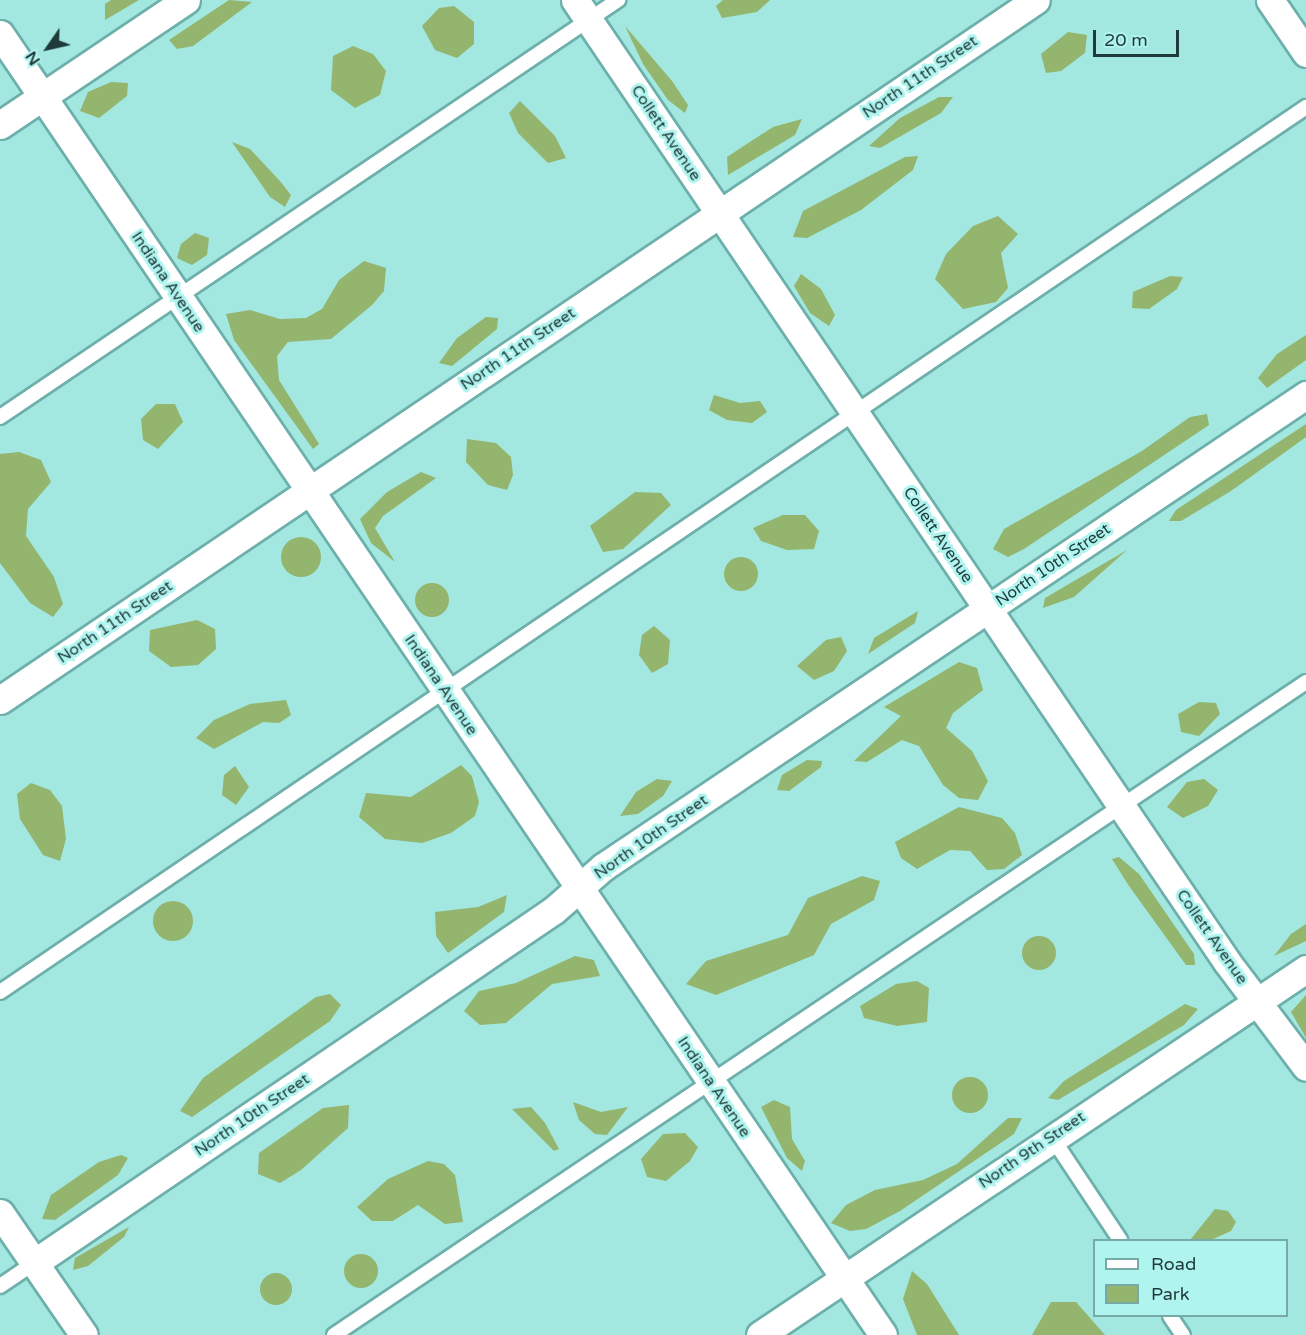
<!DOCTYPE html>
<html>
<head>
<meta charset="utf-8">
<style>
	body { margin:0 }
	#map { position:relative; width:1306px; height:1335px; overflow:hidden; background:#a3e7e1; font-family:"Varela Round",sans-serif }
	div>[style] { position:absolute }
	.green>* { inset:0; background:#93b56e }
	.round { border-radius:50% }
	.roads { filter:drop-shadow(2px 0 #6db0ab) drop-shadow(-2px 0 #6db0ab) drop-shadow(0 2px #6db0ab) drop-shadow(0 -2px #6db0ab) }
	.lane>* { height:14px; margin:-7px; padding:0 7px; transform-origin:7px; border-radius:7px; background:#fff }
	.street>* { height:27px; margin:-13.5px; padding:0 13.5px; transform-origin:13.5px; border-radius:13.5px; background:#fff }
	span { translate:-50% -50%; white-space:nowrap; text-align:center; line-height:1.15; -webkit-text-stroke:6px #b0f4ef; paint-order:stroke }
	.street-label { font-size:16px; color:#1f3b39 }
	.legend { position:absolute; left:1093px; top:1239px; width:195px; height:78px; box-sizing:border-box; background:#b0f4ef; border:2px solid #76aaa6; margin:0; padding:8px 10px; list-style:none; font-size:18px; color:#1f3b39 }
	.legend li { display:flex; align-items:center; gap:12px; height:30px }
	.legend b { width:30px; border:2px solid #76aaa6 }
	.north { position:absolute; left:18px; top:18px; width:60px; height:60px; -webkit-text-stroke:4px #b0f4ef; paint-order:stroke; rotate:236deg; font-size:16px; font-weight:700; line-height:24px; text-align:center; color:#1f3b39 }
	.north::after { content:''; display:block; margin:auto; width:21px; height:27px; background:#1f3b39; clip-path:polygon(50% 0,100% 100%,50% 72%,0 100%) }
	.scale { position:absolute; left:1093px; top:30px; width:86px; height:27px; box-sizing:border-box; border:3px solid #1f3b39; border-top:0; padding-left:8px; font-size:18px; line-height:21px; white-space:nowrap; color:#1f3b39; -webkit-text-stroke:4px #b0f4ef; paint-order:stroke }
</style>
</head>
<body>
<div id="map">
	<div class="green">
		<div style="clip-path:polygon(111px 0,139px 0,105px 20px,105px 4px)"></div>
		<div style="clip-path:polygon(229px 0,252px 2px,193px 46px,177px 49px,169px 40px)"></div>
		<div style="clip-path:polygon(723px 0,770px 0,757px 12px,722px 18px,716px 6px)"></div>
		<div style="clip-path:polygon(454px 6px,474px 22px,474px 44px,457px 58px,435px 50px,422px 26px,439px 8px)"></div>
		<div style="clip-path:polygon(625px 26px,672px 81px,688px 105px,685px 113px,668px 100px,643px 64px)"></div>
		<div style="clip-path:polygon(1068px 32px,1087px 35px,1085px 53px,1061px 71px,1046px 73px,1041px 54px)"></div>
		<div style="clip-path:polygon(353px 46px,373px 54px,386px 71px,380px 95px,355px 108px,331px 90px,333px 56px)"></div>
		<div style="clip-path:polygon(111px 82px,128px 83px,127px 96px,99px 118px,80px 111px,88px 92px)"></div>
		<div style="clip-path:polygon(939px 97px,953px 97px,941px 113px,880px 148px,869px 146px,900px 118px)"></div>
		<div style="clip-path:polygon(520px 101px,555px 136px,566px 158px,548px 163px,518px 133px,509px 113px)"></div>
		<div style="clip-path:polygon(802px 119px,795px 135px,728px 175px,727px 157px,773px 127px)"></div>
		<div style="clip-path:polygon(232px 142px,250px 149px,280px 181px,291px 195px,285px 207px,270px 197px)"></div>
		<div style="clip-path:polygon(918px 156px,913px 170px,861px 210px,807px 238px,793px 237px,803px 211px,905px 157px)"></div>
		<div style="clip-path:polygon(998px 216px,1018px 234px,1001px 253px,1008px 288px,996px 302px,963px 309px,935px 279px,946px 254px,973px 226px)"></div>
		<div style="clip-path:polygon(195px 233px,209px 238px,207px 255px,192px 265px,177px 258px,181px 244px)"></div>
		<div style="clip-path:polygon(364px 261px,386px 268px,384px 291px,372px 305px,331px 339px,288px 342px,277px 356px,279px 380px,319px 444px,313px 449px,234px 340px,226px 314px,250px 310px,280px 319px,306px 318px,322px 309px,339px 280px)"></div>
		<div style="clip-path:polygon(801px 274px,821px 289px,835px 315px,829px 326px,810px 313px,794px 286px)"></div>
		<div style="clip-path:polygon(1170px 276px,1183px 277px,1177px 289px,1149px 309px,1132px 308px,1133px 292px)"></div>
		<div style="clip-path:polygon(486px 317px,498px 318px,497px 329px,452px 366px,439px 363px,457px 338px)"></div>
		<div style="clip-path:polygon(1306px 335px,1306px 360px,1267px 388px,1258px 378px,1277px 354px)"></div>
		<div style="clip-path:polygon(714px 395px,740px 403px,760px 401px,767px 412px,752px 423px,727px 420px,709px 410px)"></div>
		<div style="clip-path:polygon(156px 404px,175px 404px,183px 422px,158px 449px,143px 440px,141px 419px)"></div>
		<div style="clip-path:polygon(1207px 414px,1209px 425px,1024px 549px,1008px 557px,993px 549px,1004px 529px,1142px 451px,1190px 417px)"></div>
		<div style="clip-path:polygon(1306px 424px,1306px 437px,1231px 491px,1181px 521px,1169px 521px,1176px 510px)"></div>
		<div style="clip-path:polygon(467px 439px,496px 443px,511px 457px,513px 475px,507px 490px,488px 485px,466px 462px)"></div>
		<div style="clip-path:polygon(19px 452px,41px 460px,51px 482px,28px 509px,26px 536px,54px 577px,63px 604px,53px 617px,30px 603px,0 563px,0 454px)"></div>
		<div style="clip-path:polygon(421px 472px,436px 478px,383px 516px,375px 528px,395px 562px,371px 543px,360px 519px,387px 492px)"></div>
		<div style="clip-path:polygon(635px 492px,661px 493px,671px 505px,623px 549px,603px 552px,590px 526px)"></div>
		<div style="clip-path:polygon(783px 515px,805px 515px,819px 531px,814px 549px,787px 550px,761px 541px,753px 528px)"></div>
		<div class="round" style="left:281px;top:537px;width:40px;height:40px"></div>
		<div style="clip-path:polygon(1127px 550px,1074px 597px,1043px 608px,1045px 598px)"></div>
		<div class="round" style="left:724px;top:557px;width:34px;height:34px"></div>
		<div class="round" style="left:415px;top:583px;width:34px;height:34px"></div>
		<div style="clip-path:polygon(918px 611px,915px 623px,868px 654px,874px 638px)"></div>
		<div style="clip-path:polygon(197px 620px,215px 629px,216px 649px,198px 665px,171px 667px,149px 651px,150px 630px)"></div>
		<div style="clip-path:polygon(654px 626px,670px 640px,668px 664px,652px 673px,639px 655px,642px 635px)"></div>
		<div style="clip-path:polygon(841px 637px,847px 651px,834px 671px,814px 680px,797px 666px,826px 640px)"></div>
		<div style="clip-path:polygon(959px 662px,977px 668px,983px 690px,953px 713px,946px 728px,972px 751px,988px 781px,978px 800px,959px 798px,943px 785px,919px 746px,902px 740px,867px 762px,854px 761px,901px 716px,884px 707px)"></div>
		<div style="clip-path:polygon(286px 700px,291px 715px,279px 723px,263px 722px,214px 749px,196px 738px,214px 720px,250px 704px)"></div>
		<div style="clip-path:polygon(1199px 702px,1216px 703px,1220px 714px,1199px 736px,1181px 732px,1178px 714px)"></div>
		<div style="clip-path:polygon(807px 760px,822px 761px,821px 767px,789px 791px,777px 790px,782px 775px)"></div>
		<div style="clip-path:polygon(461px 765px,472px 776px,479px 802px,475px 816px,451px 833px,422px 843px,385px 839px,359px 817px,366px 793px,411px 797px)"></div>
		<div style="clip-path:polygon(235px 766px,249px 787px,236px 805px,222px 795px,224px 775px)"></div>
		<div style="clip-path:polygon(657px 779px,672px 781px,663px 796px,638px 814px,620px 816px,636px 792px)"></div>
		<div style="clip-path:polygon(1204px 779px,1218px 790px,1208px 806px,1183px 818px,1167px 807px,1187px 782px)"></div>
		<div style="clip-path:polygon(31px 783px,50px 790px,62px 806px,66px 839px,60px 861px,43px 855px,20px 819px,17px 794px)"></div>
		<div style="clip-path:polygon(959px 807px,1002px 818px,1015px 833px,1022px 855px,1004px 869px,987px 870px,970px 851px,950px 850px,917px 869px,901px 858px,895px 842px)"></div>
		<div style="clip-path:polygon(1119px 857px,1139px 874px,1194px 954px,1195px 965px,1186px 965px,1129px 886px,1112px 859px)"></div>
		<div style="clip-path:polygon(862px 876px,880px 881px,874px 900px,831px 924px,814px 955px,716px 995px,686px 984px,706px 961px,788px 935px,808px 898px)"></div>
		<div style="clip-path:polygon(507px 895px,504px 912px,448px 953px,436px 936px,435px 912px,478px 907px)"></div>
		<div class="round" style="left:153px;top:901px;width:40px;height:40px"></div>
		<div style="clip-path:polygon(1306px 924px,1306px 941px,1274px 956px,1291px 934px)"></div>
		<div class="round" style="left:1022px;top:936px;width:34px;height:34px"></div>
		<div style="clip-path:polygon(575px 956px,594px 960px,600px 976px,552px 984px,506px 1023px,480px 1025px,464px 1011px,479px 991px,516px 983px)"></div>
		<div style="clip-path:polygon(917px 981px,929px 988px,927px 1022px,897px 1026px,864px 1018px,860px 1006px,896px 984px)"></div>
		<div style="clip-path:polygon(330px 994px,341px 1005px,330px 1021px,192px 1117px,180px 1111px,203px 1078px,316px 997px)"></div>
		<div style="clip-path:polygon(1306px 995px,1306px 1038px,1291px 1012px)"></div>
		<div style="clip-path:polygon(1185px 1004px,1198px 1009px,1184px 1025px,1058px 1100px,1048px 1098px,1064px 1081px)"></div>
		<div class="round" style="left:952px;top:1077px;width:36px;height:36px"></div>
		<div style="clip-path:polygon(774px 1100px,790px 1107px,792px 1139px,805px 1161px,802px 1171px,787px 1158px,761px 1107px)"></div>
		<div style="clip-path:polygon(573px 1102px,601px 1112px,628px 1107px,607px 1135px,595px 1134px,579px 1120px)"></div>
		<div style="clip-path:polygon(349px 1105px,348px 1128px,301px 1170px,280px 1183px,258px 1174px,259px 1153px,323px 1108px)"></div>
		<div style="clip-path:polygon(531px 1107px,545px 1123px,559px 1149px,554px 1151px,512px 1109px)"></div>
		<div style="clip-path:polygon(1008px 1118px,1022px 1118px,1014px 1134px,900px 1211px,866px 1229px,850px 1231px,831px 1223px,846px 1205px,875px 1190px,923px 1180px,957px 1164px)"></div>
		<div style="clip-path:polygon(685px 1133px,698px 1147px,690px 1161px,666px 1181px,647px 1177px,641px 1159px,663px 1134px)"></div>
		<div style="clip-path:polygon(121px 1155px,128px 1158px,118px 1175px,55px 1220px,42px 1219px,51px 1195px,99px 1162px)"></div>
		<div style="clip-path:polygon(428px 1161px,444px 1164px,455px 1175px,463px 1222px,445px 1224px,418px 1205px,393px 1221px,372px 1221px,357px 1207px,388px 1179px)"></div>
		<div style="clip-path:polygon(1215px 1209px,1228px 1211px,1236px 1222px,1231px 1231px,1211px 1240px,1190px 1240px)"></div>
		<div style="clip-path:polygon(129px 1227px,124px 1237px,88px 1266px,73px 1270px,75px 1258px)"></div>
		<div class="round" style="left:344px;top:1254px;width:34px;height:34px"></div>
		<div style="clip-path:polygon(912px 1271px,927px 1284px,959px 1335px,917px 1335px,903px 1299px)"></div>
		<div class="round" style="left:260px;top:1273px;width:32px;height:32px"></div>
		<div style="clip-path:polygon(1051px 1302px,1076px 1302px,1105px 1335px,1032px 1335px)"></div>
	</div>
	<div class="roads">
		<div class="lane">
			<div style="left:0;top:417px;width:746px;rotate:-34.01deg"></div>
			<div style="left:0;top:992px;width:1578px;rotate:-34.12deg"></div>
			<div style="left:1051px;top:1136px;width:125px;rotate:56.4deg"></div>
			<div style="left:0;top:1286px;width:41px;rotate:-34.1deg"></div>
			<div style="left:1170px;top:1316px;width:23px;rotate:56deg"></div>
			<div style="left:334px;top:1335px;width:1171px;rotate:-33.89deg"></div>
		</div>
		<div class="street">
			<div style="left:575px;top:0;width:1162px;rotate:55.87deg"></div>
			<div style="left:1227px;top:962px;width:131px;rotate:53deg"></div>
			<div style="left:1270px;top:0;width:64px;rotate:55.8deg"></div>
			<div style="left:0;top:34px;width:1572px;rotate:55.83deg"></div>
			<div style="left:0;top:125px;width:224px;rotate:-33.9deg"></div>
			<div style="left:0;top:700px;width:1250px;rotate:-34.05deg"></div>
			<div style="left:0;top:1213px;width:148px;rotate:55.5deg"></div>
			<div style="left:34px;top:1263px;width:628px;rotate:-34.17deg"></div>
			<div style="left:554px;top:910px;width:65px;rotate:-41.3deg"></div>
			<div style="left:603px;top:867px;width:847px;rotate:-33.88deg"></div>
			<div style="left:760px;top:1335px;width:657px;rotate:-33.84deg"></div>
		</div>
	</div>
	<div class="street-label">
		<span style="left:920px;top:77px;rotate:-34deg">North 11th Street</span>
		<span style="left:666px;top:133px;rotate:56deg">Collett Avenue</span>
		<span style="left:168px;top:282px;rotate:56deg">Indiana Avenue</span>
		<span style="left:518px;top:349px;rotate:-34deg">North 11th Street</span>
		<span style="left:938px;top:535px;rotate:56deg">Collett Avenue</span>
		<span style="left:1053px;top:565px;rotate:-34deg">North 10th Street</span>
		<span style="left:115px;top:622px;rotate:-34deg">North 11th Street</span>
		<span style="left:441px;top:685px;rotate:56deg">Indiana Avenue</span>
		<span style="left:651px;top:837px;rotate:-35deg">North 10th Street</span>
		<span style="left:1212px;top:937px;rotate:55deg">Collett Avenue</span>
		<span style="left:714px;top:1087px;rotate:56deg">Indiana Avenue</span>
		<span style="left:252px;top:1115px;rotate:-34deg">North 10th Street</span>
		<span style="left:1032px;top:1150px;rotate:-34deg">North 9th Street</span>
	</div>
	<ul class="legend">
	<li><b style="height:8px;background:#fff"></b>Road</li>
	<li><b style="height:16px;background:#93b56e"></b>Park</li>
	</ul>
	<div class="north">N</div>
	<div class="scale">20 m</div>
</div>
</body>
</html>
